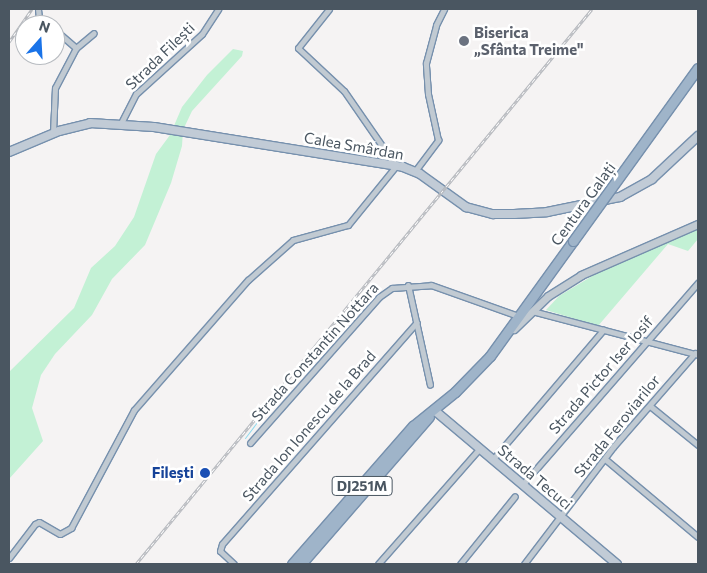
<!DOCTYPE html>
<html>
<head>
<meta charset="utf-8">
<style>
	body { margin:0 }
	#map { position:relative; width:707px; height:573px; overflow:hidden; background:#f5f3f3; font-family:Commissioner,sans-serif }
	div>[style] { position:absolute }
	.green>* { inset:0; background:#c3f1d5 }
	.stream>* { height:1px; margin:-0.5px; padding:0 0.5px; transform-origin:0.5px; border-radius:0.5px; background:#90daee }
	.roads { filter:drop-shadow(1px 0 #7690ad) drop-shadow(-1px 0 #7690ad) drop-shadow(0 1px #7690ad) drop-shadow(0 -1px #7690ad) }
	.minor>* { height:5px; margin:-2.5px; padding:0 2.5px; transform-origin:2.5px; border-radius:2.5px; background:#c1cad2 }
	.tertiary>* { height:7px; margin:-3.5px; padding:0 3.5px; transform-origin:3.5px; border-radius:3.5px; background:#c1cad2 }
	.secondary>* { height:8px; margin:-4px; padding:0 4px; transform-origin:4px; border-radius:4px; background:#c1cbd6 }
	.trunk>* { height:9px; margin:-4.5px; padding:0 4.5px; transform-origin:4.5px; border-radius:4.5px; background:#9fb4c9 }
	.rail>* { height:3px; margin-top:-1.5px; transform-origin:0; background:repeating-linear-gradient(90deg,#fff 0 4px,#b5b8bd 0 8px); box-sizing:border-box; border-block:1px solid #b5b8bd }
	.bridges { filter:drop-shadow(1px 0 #7690ad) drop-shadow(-1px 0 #7690ad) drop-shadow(0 1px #7690ad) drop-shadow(0 -1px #7690ad) }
	.trunk-bridge>* { height:9px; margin:-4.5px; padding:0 4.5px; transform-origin:4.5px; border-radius:4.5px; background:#9fb4c9 }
	.dots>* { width:14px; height:14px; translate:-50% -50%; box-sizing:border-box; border:2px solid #fff; border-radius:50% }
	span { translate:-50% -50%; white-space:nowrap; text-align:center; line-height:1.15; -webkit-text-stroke:5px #fff; paint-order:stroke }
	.shield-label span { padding:1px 4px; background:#fff; border:1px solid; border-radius:4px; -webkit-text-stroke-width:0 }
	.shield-label { font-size:14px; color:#4a5661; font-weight:700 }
	.worship-label { font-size:15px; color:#5b616d; font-weight:700 }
	.left { translate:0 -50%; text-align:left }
	.street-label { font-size:15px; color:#4a5661 }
	.transit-label { font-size:15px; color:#164399; font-weight:700 }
	.right { translate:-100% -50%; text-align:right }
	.frame { position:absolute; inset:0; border:10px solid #4a5661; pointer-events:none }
	.north { position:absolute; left:15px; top:15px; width:50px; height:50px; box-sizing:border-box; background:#fff; border:1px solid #b7bbc0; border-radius:50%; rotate:19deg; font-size:14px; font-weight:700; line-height:20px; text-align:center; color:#4a5661 }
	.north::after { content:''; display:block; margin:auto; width:18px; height:22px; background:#1a73e8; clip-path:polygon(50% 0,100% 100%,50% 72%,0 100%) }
</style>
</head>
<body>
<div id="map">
	<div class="green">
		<div style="clip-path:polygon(233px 49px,243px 51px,242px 56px,192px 111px,183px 130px,182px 146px,171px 183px,145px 245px,112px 279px,92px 315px,55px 354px,41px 375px,32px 408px,43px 441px,9px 479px,9px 372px,74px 308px,91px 268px,115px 246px,134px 217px,156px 154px,170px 135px,182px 107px,207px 75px)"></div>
		<div style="clip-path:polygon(698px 228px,698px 239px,688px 251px,668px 244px,598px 326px,546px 310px,559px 296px,604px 269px)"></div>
	</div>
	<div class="stream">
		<div style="left:245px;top:438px;width:21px;rotate:-53deg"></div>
	</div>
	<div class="roads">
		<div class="minor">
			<div style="left:38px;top:9px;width:9px;rotate:84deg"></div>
			<div style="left:39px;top:18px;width:11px;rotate:38deg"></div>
			<div style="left:76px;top:48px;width:23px;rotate:-40deg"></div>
			<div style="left:121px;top:123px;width:33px;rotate:-63deg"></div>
			<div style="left:136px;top:94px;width:89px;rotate:-42.3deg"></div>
			<div style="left:202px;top:34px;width:30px;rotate:-57deg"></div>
			<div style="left:53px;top:133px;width:45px;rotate:-87.5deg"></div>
			<div style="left:55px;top:88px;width:45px;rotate:-62.3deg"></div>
			<div style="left:76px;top:48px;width:28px;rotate:-139deg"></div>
			<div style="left:415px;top:171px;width:39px;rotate:-53deg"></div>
			<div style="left:438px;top:140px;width:47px;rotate:-102.3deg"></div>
			<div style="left:428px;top:94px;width:31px;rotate:-94deg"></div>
			<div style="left:426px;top:63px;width:39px;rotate:-75deg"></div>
			<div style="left:436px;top:25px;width:18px;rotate:-63deg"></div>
			<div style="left:408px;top:285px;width:102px;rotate:77.6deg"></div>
			<div style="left:532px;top:311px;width:172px;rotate:14.8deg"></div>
			<div style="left:650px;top:406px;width:62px;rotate:39.1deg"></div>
			<div style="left:250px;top:443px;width:195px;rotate:-48.5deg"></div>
			<div style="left:379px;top:297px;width:16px;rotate:-35deg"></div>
			<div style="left:392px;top:288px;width:39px;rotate:-4deg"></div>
			<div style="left:431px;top:285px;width:92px;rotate:19.6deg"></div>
			<div style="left:493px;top:459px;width:170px;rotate:-49.5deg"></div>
			<div style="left:605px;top:459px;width:121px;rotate:40deg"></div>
			<div style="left:523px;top:484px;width:267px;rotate:-49deg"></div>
			<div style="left:9px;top:558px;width:43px;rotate:-52.6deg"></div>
			<div style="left:35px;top:524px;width:4px;rotate:-27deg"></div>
			<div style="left:39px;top:522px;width:24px;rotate:30deg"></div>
			<div style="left:60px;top:534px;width:13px;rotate:-29deg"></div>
			<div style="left:71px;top:528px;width:134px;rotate:-61.9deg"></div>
			<div style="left:134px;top:410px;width:173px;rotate:-48.8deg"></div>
			<div style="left:248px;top:280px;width:60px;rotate:-41.6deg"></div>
			<div style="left:293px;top:240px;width:57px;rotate:-15.3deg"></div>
			<div style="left:348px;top:225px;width:76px;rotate:-50.9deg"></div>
			<div style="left:396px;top:166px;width:91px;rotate:-124.7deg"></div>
			<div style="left:344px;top:91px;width:63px;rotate:-136.9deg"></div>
			<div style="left:298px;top:48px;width:50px;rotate:-51.5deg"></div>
			<div style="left:234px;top:564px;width:19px;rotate:-137deg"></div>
			<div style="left:220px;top:551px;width:7px;rotate:-74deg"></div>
			<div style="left:222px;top:544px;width:295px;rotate:-48.7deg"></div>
			<div style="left:378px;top:564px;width:154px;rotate:-48.7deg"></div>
			<div style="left:460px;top:564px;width:87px;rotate:-51deg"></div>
			<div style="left:524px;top:564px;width:147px;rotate:-52.7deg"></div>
			<div style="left:613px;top:447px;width:125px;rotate:-48.9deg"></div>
		</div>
		<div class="tertiary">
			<div style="left:514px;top:329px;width:47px;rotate:-44.1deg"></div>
			<div style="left:548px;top:296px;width:39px;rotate:-32deg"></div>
			<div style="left:581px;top:275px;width:128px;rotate:-23.6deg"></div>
		</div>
		<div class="secondary">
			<div style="left:9px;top:152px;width:54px;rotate:-22.8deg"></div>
			<div style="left:59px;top:131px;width:32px;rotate:-14deg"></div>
			<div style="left:90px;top:123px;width:64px;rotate:3.6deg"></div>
			<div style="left:154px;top:127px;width:252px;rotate:9.1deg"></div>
			<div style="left:403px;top:167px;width:18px;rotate:22deg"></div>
			<div style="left:420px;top:174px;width:57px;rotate:35.7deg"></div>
			<div style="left:466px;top:207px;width:28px;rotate:15deg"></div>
			<div style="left:493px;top:214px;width:21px"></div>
			<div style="left:514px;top:214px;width:33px;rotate:-3deg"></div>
			<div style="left:547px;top:212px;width:75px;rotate:-11.6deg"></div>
			<div style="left:620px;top:197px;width:37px;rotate:-29deg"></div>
			<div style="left:652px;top:179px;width:63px;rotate:-43.1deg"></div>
			<div style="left:434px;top:410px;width:239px;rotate:40.1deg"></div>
		</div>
		<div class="trunk">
			<div style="left:292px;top:564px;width:184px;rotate:-48.8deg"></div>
			<div style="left:413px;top:426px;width:54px;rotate:-39deg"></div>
			<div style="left:455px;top:392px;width:50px;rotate:-45.8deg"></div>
			<div style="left:490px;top:356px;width:142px;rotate:-54.2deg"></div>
			<div style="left:301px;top:564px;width:195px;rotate:-49deg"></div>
		</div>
	</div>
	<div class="rail">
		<div style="left:9px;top:42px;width:40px;rotate:-55.1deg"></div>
		<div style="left:136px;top:564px;width:718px;rotate:-50.59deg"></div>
	</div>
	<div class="bridges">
		<div class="trunk-bridge">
			<div style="left:573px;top:241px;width:213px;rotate:-54.2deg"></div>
		</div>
	</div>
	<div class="dots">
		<div style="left:464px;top:41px;background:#6b7280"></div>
		<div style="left:205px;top:473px;background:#1a4fb4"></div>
	</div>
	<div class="shield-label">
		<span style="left:362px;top:486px">DJ251M</span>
	</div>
	<div class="worship-label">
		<span class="left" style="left:474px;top:41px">Biserica<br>„Sfânta Treime"</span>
	</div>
	<div class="street-label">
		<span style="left:160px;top:56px;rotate:-44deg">Strada Filești</span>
		<span style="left:354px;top:146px;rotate:10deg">Calea Smârdan</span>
		<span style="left:583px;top:204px;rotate:-54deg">Centura Galați</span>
		<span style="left:315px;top:352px;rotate:-48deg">Strada Constantin Nottara</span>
		<span style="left:601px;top:375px;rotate:-49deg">Strada Pictor Iser Iosif</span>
		<span style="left:309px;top:426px;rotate:-49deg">Strada Ion Ionescu de la Brad</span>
		<span style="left:617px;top:426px;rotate:-51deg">Strada Feroviarilor</span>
		<span style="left:535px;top:477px;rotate:40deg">Strada Tecuci</span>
	</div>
	<div class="transit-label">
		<span class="right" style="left:194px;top:473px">Filești</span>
	</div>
	<div class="frame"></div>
	<div class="north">N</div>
</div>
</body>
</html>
